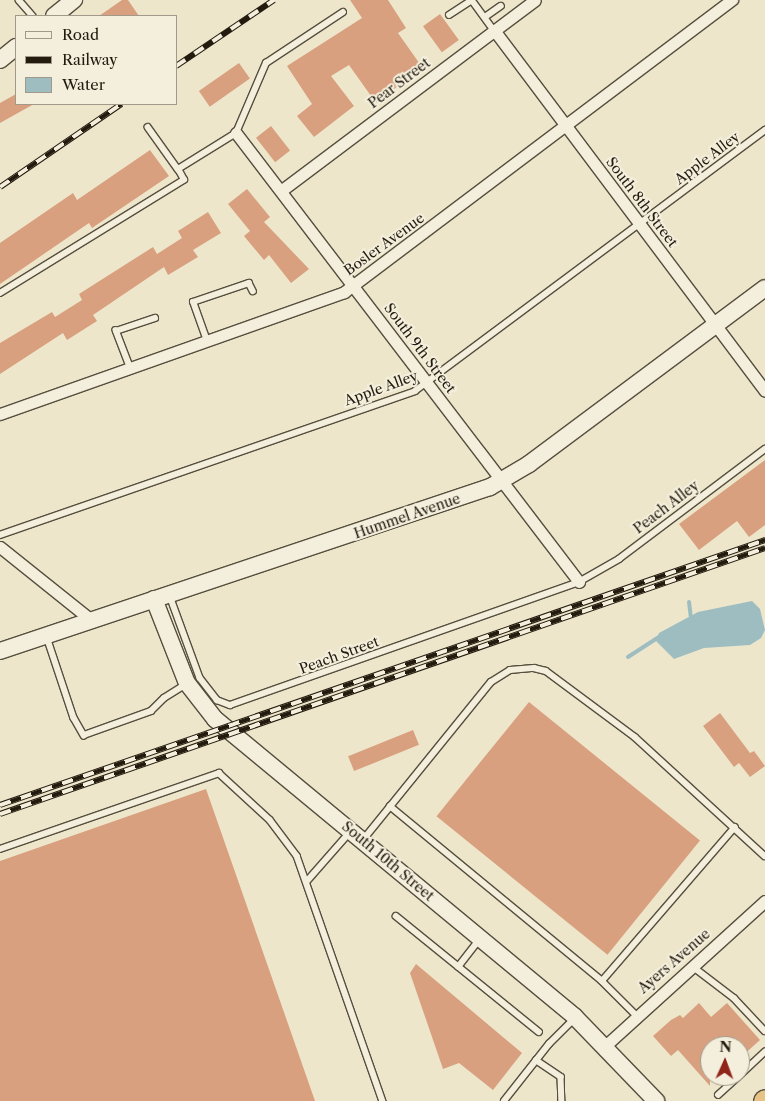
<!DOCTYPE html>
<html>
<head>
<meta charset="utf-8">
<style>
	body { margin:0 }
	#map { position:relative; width:765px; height:1101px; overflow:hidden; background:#eee6cb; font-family:"Libre Caslon Text",serif }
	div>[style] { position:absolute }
	.water>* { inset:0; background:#9ebdc1 }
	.stream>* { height:4px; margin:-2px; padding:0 2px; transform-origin:2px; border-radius:2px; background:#9ebdc1 }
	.building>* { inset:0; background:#d8a07f; transform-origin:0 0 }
	.roads { filter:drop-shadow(1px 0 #564e3e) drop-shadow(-1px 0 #564e3e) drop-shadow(0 1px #564e3e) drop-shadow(0 -1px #564e3e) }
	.lane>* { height:5.5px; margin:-2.75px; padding:0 2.75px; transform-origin:2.75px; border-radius:2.75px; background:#f4efdd }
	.street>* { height:11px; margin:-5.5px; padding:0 5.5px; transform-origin:5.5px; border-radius:5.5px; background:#f4efdd }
	.secondary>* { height:16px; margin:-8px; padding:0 8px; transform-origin:8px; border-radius:8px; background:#f4efdd }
	.highway>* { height:21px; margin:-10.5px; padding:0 10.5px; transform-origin:10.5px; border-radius:10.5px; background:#e7c386 }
	.rail>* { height:5.5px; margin-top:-2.75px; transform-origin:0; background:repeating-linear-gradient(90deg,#f4efdd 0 11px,#241b0f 0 22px); box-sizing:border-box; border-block:1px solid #241b0f }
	span { translate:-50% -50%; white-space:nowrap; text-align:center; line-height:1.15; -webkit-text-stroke:4px #f4efdd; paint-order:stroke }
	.street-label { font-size:14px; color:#241b0f }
	.legend { position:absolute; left:15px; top:15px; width:162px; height:90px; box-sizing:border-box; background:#f4efdd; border:1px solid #a19a8b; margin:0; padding:6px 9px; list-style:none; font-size:15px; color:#241b0f }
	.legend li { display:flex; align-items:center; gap:10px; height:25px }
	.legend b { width:25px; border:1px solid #a19a8b }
	.north { position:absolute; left:700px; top:1036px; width:50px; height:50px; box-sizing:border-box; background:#f4efdd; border:1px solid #a19a8b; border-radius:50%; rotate:2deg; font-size:14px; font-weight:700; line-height:20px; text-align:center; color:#241b0f }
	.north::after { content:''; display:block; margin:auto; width:18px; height:22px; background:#8f2418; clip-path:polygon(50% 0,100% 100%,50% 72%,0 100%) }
</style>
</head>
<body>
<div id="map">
	<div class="water">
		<div style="clip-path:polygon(752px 601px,760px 609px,765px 630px,761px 638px,750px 645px,704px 648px,674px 659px,656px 641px,659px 633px,698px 612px)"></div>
	</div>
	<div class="stream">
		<div style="left:689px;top:602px;width:17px;rotate:83deg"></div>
		<div style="left:628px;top:657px;width:40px;rotate:-32.9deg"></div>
	</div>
	<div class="building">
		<div style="clip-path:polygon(122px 0,128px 0,139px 16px,99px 16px)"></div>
		<div style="clip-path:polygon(350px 0,388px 0,406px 28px,398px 33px,422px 67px,376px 103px,349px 65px,331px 76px,354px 106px,314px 137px,297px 116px,312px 104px,287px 66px,362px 18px)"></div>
		<div style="left:440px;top:14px;width:32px;height:21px;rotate:54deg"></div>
		<div style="left:239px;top:63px;width:19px;height:49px;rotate:55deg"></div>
		<div style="clip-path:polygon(16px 94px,16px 104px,34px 104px,0 123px,0 103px)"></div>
		<div style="left:271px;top:126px;width:31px;height:19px;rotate:52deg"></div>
		<div style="clip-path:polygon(150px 150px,169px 176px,92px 228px,89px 223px,0 284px,0 243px,73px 193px,77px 200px)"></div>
		<div style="clip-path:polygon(247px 189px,270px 217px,264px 222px,309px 269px,291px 283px,269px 255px,264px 260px,244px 236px,250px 231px,228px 204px)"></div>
		<div style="clip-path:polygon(208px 212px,221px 233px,193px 250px,198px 257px,168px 275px,164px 267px,93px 315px,97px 321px,67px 340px,63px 333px,0 374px,0 343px,52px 312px,55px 317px,82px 300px,79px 294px,153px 247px,157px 254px,182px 238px,178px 231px)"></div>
		<div style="clip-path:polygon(765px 460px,765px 525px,749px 537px,737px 521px,699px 550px,679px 524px)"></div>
		<div style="left:529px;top:702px;width:220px;height:147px;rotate:39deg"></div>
		<div style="clip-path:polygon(720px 713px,750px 753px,754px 751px,765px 766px,750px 777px,739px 763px,734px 767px,703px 726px)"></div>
		<div style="left:413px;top:730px;width:16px;height:70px;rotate:68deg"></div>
		<div style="clip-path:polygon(206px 789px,315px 1101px,0 1101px,0 861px)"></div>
		<div style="clip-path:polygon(416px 964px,522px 1053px,493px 1090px,459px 1063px,443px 1069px,410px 973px)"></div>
		<div style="clip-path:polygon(699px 1003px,711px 1017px,727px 1003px,760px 1040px,740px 1058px,740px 1046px,710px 1046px,710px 1086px,678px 1050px,671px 1056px,653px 1036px,671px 1020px,680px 1015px,683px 1018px)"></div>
	</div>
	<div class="roads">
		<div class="lane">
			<div style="left:19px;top:0;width:21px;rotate:49deg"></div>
			<div style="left:472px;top:0;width:37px;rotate:54deg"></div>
			<div style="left:449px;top:15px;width:27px;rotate:-33deg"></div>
			<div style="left:485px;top:17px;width:19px;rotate:-35deg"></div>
			<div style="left:148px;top:127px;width:52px;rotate:54.5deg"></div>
			<div style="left:0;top:293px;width:216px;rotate:-31.6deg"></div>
			<div style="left:184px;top:180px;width:13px;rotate:-119deg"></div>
			<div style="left:178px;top:169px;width:68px;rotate:-31.8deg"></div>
			<div style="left:236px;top:133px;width:76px;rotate:-66.8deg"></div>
			<div style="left:266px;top:63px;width:92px;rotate:-33.5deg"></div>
			<div style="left:207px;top:341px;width:41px;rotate:-109.7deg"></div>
			<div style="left:193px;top:302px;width:59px;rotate:-18.7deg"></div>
			<div style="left:249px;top:283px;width:9px;rotate:63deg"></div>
			<div style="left:130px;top:368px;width:40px;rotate:-111deg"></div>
			<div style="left:116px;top:331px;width:41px;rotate:-18.4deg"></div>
			<div style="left:0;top:535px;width:439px;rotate:-19.1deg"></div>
			<div style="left:415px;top:391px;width:437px;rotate:-36.7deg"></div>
			<div style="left:170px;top:596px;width:87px;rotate:69.9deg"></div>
			<div style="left:200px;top:678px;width:28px;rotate:52deg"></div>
			<div style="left:217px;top:700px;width:14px;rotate:21deg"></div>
			<div style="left:230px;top:705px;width:370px;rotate:-19.4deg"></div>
			<div style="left:579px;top:582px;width:46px;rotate:-29.9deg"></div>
			<div style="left:619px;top:559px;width:183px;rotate:-37deg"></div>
			<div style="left:47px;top:637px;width:85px;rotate:71.6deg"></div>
			<div style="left:74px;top:718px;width:20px;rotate:60deg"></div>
			<div style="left:84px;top:735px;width:71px;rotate:-19.7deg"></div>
			<div style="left:151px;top:711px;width:18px;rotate:-45deg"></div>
			<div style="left:164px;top:698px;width:26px;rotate:-32deg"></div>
			<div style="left:390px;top:806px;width:275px;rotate:39.5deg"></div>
			<div style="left:602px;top:981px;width:48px;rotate:45deg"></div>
			<div style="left:363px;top:840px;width:203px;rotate:-51deg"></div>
			<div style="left:491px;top:682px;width:22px;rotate:-32deg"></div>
			<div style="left:510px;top:670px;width:24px;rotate:-5deg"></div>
			<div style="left:534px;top:668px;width:12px;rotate:14deg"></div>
			<div style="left:546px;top:671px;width:111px;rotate:36.6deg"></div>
			<div style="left:635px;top:737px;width:176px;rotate:42.5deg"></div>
			<div style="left:0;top:849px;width:232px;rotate:-19.1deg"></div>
			<div style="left:219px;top:773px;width:69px;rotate:42.7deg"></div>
			<div style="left:270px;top:820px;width:45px;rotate:53.1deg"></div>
			<div style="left:297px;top:856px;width:260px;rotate:70.7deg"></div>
			<div style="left:307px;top:881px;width:65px;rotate:-48.7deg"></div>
			<div style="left:396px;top:916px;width:184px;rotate:39deg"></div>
			<div style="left:692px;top:966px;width:53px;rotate:37.3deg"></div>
			<div style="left:734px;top:998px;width:45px;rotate:46.8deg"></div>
			<div style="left:458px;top:967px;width:34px;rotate:-52deg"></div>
			<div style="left:602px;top:981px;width:203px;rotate:-49.2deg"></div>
			<div style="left:536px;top:1060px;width:30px;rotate:34deg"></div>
			<div style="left:561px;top:1077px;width:24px;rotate:88deg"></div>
			<div style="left:740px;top:1075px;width:34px;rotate:-43deg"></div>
			<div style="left:718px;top:1095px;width:28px;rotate:-42deg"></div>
			<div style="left:504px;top:1101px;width:73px;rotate:-51.7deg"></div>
			<div style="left:549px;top:1044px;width:35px;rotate:-45deg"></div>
		</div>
		<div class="street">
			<div style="left:494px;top:30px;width:451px;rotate:53.1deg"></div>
			<div style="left:236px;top:133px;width:565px;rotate:52.62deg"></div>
			<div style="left:282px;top:190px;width:316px;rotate:-36.9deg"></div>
			<div style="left:0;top:414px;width:365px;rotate:-19.5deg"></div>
			<div style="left:344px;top:292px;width:486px;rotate:-37deg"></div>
			<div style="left:0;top:547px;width:117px;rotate:38.7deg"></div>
			<div style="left:605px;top:1046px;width:216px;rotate:-42.2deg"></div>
		</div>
		<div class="secondary">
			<div style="left:54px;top:16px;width:26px;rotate:-39deg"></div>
			<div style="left:0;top:60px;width:21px;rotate:-39deg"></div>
			<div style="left:154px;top:599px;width:90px;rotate:68.6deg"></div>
			<div style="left:187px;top:683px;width:46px;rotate:52.1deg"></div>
			<div style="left:215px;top:719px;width:467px;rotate:39.6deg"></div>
			<div style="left:575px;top:1017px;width:117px;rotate:46deg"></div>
			<div style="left:0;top:651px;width:517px;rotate:-18.51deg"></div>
			<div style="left:490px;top:487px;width:45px;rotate:-30.5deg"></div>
			<div style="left:529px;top:464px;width:294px;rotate:-36.7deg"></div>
		</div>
		<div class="highway">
			<div style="left:764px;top:1101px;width:1px;rotate:-45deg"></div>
		</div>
	</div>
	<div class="rail">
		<div style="left:176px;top:66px;width:118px;rotate:-34deg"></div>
		<div style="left:0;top:187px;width:147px;rotate:-34.4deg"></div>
		<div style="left:0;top:805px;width:810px;rotate:-19.11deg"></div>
		<div style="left:0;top:814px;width:810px;rotate:-19.17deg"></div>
	</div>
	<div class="street-label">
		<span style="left:399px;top:83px;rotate:-37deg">Pear Street</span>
		<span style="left:707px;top:158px;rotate:-37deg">Apple Alley</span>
		<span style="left:642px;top:202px;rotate:53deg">South 8th Street</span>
		<span style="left:384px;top:244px;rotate:-36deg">Bosler Avenue</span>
		<span style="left:420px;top:348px;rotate:53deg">South 9th Street</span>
		<span style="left:381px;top:388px;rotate:-20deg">Apple Alley</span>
		<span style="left:666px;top:507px;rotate:-37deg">Peach Alley</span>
		<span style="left:407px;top:516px;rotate:-19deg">Hummel Avenue</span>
		<span style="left:339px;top:655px;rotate:-20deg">Peach Street</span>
		<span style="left:388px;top:861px;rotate:40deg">South 10th Street</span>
		<span style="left:674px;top:961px;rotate:-41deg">Ayers Avenue</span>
	</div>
	<ul class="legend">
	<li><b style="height:6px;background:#f4efdd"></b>Road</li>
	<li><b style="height:6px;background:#241b0f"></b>Railway</li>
	<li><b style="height:14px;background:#9ebdc1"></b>Water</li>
	</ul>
	<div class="north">N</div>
</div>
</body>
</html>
